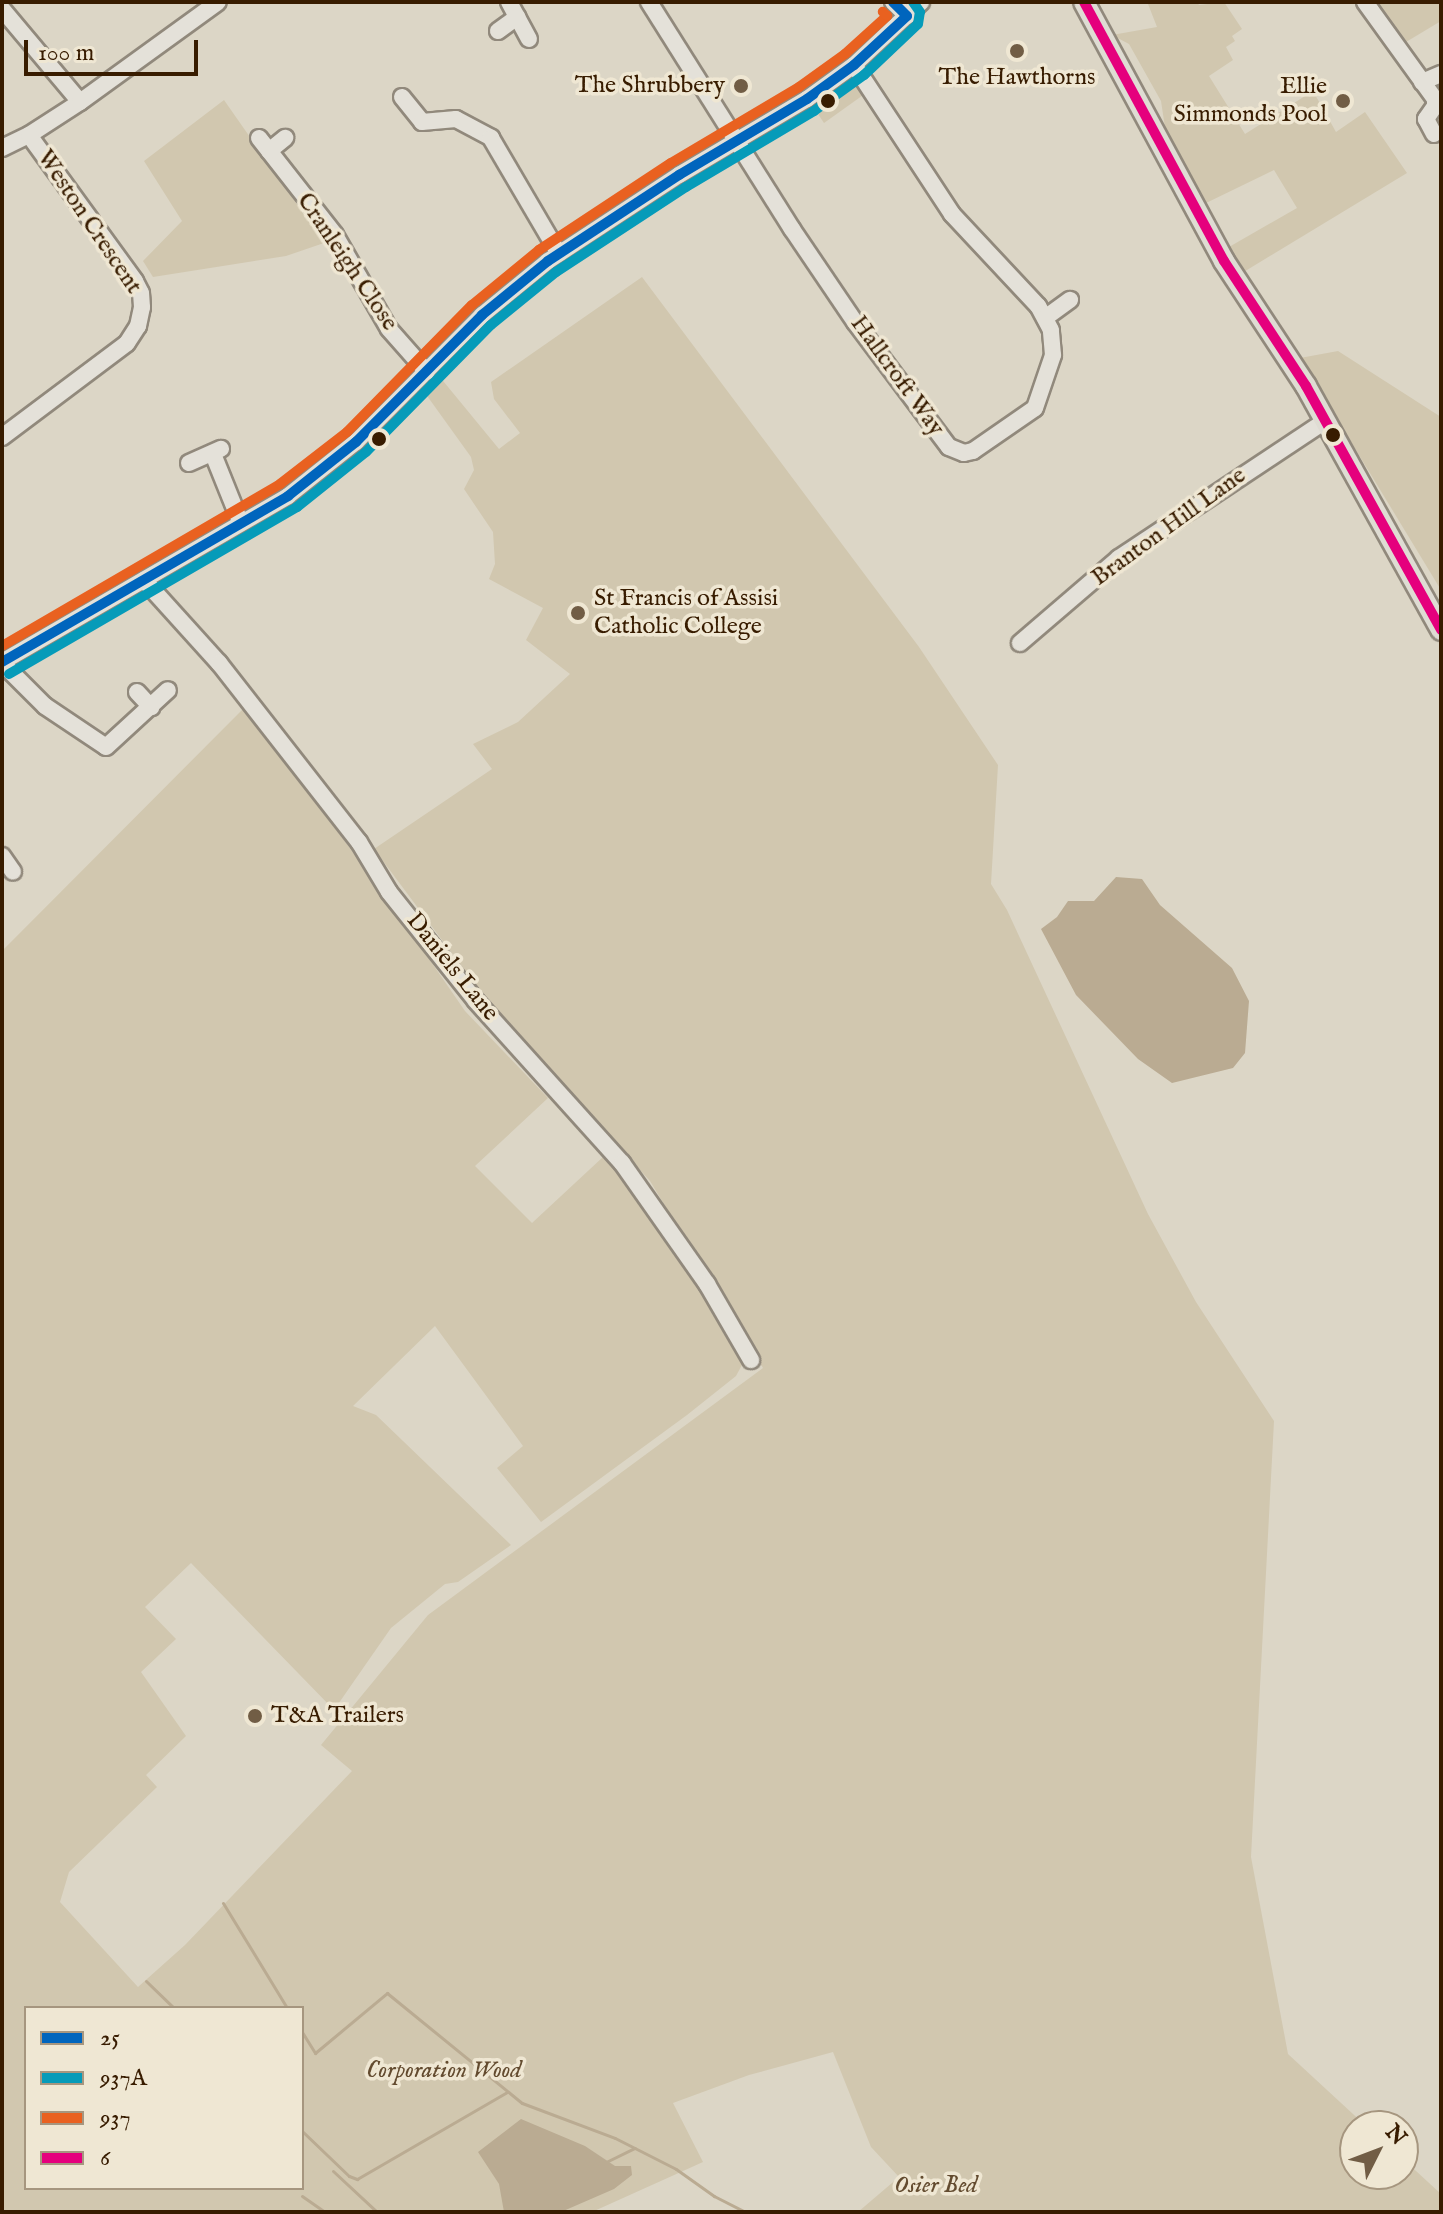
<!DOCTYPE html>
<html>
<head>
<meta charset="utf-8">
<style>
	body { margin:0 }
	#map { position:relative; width:1443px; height:2214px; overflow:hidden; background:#dcd6c6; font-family:"IM FELL English",serif }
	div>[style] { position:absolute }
	.green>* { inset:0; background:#d1c7af }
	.water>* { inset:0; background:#baab92 }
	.stream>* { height:3px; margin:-1.5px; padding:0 1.5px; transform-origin:1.5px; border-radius:1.5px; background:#baab92 }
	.roads { filter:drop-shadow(2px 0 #91897c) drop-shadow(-2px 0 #91897c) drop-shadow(0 2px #91897c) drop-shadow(0 -2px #91897c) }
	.minor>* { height:16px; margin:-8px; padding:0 8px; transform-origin:8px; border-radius:8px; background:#e4e1d9 }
	.major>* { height:20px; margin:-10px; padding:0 10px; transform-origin:10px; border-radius:10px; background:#dfdcd3 }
	.bus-1>* { height:10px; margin:-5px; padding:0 5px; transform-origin:5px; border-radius:5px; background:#0065bd }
	.bus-2>* { height:10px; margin:-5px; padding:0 5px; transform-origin:5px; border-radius:5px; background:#069bb9 }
	.bus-3>* { height:10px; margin:-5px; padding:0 5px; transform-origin:5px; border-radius:5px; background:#e96120 }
	.bus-4>* { height:10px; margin:-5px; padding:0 5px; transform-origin:5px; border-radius:5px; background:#e5007d }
	.dots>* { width:22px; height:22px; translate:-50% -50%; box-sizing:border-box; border:4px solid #efe7d3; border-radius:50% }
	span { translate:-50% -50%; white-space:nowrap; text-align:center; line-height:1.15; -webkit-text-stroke:7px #efe7d3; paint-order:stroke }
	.poi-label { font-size:24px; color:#381c00 }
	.right { translate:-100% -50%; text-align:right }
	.left { translate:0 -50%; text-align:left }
	.street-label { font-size:24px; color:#381c00 }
	.park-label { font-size:24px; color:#634b2f; font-style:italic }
	.frame { position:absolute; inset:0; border:4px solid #381c00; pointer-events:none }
	.legend { position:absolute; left:24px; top:2006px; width:280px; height:184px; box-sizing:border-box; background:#efe7d3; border:2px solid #a6967f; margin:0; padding:10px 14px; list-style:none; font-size:24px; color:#381c00 }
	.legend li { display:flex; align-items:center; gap:16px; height:40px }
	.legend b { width:40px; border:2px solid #a6967f }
	.north { position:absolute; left:1339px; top:2110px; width:80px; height:80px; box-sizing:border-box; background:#efe7d3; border:2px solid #a6967f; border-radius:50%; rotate:48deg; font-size:22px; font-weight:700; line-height:32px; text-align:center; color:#381c00 }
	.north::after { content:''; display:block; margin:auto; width:28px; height:36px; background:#715d45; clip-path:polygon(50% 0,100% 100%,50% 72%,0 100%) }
	.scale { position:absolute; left:24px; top:40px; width:174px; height:36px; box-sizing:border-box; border:4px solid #381c00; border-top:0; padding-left:10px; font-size:24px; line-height:28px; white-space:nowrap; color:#381c00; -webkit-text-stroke:6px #efe7d3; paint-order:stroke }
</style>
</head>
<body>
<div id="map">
	<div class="green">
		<div style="clip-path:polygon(1151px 2px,1197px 2px,1199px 5px,1224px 2px,1242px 29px,1232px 36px,1235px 41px,1226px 47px,1233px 60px,1209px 76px,1245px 134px,1313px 91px,1336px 132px,1365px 112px,1407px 173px,1242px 273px,1229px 247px,1297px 208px,1274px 170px,1204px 204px,1166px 134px,1161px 101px,1129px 44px,1112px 35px,1157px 27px,1148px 4px)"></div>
		<div style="clip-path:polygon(1375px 2px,1441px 2px,1441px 21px,1401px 45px)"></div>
		<div style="clip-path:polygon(853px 84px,866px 93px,824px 123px,812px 105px,841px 86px)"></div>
		<div style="clip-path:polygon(224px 100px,324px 243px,286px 256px,153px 277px,143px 261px,182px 221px,144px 161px)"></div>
		<div style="clip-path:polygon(evenodd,642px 277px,919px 647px,998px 765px,991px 884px,1007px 910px,1148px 1214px,1196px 1302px,1274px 1421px,1251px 1857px,1288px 2054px,1366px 2126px,1355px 2126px,1355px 2174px,1403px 2174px,1403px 2159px,1441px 2194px,1441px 2212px,858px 2212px,899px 2177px,871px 2147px,833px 2052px,749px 2075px,673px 2103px,703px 2162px,592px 2212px,2px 2212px,2px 951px,245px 707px,387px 898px,465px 1011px,548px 1098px,475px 1166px,532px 1223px,603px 1157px,647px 1203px,739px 1350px,743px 1363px,736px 1376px,687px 1415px,541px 1522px,497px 1468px,523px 1446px,435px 1326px,353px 1406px,376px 1415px,511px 1545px,458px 1582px,445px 1584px,391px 1628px,334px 1710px,191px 1563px,145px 1607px,176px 1639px,141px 1672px,186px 1736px,146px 1775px,157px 1787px,69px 1872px,60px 1902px,138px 1987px,185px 1945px,352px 1771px,321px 1745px,428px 1615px,763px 1368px,650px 1181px,486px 999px,374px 849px,492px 769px,473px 744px,518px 722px,570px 674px,526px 640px,543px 608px,489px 579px,495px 564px,493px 532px,464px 489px,474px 470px,471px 457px,425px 393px,439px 376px,499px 449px,520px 433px,494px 399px,491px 382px,642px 277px,26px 2008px,302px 2008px,302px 2188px,26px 2188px,26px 2008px)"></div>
		<div style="clip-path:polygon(1338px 351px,1441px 417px,1441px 590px,1300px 358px)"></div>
	</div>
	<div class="water">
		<div style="clip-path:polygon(1116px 877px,1142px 879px,1160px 905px,1232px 968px,1249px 1001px,1245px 1053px,1233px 1068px,1172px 1083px,1138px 1059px,1076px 995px,1041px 929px,1057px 917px,1068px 901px,1094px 901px)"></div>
		<div style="clip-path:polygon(521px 2119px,585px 2146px,615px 2166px,631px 2166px,632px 2175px,614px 2189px,561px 2212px,504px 2212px,499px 2184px,478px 2152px)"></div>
	</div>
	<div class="stream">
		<div style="left:223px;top:1903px;width:123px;rotate:58.6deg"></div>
		<div style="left:146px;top:1981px;width:39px;rotate:44deg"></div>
		<div style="left:302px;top:2032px;width:25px;rotate:58deg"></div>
		<div style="left:315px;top:2053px;width:94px;rotate:-39.8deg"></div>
		<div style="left:387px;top:1993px;width:174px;rotate:39.2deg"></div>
		<div style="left:522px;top:2103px;width:99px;rotate:20.6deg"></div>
		<div style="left:615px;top:2138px;width:68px;rotate:26.9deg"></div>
		<div style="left:676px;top:2169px;width:47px;rotate:35.4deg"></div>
		<div style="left:714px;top:2196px;width:36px;rotate:27deg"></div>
		<div style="left:302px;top:2131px;width:65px;rotate:43.8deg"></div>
		<div style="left:349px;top:2176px;width:9px;rotate:21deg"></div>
		<div style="left:357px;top:2179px;width:173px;rotate:-30.1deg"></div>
		<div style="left:606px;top:2162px;width:32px;rotate:-26deg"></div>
		<div style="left:333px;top:2171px;width:60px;rotate:43deg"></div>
		<div style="left:302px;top:2196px;width:28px;rotate:35deg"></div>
	</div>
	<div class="roads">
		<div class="minor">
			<div style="left:509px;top:2px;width:42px;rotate:61.6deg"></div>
			<div style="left:649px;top:2px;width:268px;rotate:57.8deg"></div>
			<div style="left:792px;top:229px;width:112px;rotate:55.9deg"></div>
			<div style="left:855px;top:322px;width:156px;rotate:53.1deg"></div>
			<div style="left:949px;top:447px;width:16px;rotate:22deg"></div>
			<div style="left:964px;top:453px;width:9px;rotate:-13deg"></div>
			<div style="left:973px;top:451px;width:75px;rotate:-34.7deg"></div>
			<div style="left:1035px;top:408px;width:56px;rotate:-71.2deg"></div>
			<div style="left:1053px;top:355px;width:25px;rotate:-95deg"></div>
			<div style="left:1051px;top:330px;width:27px;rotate:-118deg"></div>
			<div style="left:1038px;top:306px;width:126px;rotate:-133.1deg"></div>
			<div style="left:952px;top:214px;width:178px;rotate:-123.3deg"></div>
			<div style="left:893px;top:2px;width:20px;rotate:45deg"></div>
			<div style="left:1365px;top:2px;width:120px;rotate:54.2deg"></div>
			<div style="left:1435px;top:99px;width:7px;rotate:90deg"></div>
			<div style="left:1435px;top:106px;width:16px;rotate:125deg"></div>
			<div style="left:1426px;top:119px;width:17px;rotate:62deg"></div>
			<div style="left:2px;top:9px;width:121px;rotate:50deg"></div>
			<div style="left:498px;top:31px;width:24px;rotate:-36deg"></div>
			<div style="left:1422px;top:82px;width:21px;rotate:-23deg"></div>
			<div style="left:402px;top:97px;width:32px;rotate:51deg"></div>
			<div style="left:422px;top:122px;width:34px;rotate:-5deg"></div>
			<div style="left:456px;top:119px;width:40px;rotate:28deg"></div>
			<div style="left:491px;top:138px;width:134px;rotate:59.6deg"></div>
			<div style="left:259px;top:138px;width:123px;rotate:51.9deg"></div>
			<div style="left:335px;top:235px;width:108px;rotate:60.1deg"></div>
			<div style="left:389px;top:329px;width:57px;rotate:48.5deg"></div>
			<div style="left:2px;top:148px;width:30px;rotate:-26deg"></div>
			<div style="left:29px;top:135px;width:61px;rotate:-32.9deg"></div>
			<div style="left:80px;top:102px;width:170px;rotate:-35.9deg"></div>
			<div style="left:269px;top:151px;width:21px;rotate:-39deg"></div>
			<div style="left:1045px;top:318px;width:31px;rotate:-36deg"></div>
			<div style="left:2px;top:437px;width:156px;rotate:-36.9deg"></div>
			<div style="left:127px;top:343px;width:20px;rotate:-57deg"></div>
			<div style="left:138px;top:326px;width:19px;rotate:-78deg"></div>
			<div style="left:142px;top:307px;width:14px;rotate:-94deg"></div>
			<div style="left:141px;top:293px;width:13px;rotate:-117deg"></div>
			<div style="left:135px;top:281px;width:180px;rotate:-126deg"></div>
			<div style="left:213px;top:454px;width:72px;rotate:68.1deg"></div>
			<div style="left:189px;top:463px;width:35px;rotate:-24deg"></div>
			<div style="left:144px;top:580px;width:112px;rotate:47.9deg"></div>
			<div style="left:219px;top:663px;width:227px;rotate:52deg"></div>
			<div style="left:359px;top:842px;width:58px;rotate:59deg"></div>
			<div style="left:389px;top:892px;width:139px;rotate:51.4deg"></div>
			<div style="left:476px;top:1001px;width:218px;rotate:48deg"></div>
			<div style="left:622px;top:1163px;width:148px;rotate:54.9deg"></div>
			<div style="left:707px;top:1284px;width:88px;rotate:59.9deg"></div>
			<div style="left:1020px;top:643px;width:130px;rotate:-40.6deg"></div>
			<div style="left:1119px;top:558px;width:247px;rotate:-33.6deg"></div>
			<div style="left:2px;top:662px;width:331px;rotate:-30.1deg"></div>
			<div style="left:288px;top:496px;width:87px;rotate:-38.5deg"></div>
			<div style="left:356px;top:442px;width:179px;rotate:-45.2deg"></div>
			<div style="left:482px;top:315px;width:85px;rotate:-39.3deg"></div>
			<div style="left:548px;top:261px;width:157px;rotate:-33.3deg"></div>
			<div style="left:679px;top:175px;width:149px;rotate:-30.7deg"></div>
			<div style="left:807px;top:99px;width:58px;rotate:-35.9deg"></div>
			<div style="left:854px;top:65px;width:92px;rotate:-43.2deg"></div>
			<div style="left:2px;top:663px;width:61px;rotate:45deg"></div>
			<div style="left:45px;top:706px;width:73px;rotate:33.9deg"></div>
			<div style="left:106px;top:747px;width:84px;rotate:-42.6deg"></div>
			<div style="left:137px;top:692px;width:21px;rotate:47deg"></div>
			<div style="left:2px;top:856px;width:19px;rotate:55deg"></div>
		</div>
		<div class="major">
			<div style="left:1084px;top:2px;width:294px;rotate:61.6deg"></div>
			<div style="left:1224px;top:261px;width:149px;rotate:56.7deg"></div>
			<div style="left:1306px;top:386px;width:279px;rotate:61deg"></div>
		</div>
	</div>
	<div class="bus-1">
		<div style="left:2px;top:662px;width:331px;rotate:-30.1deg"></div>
		<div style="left:288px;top:496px;width:87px;rotate:-38.5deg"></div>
		<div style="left:356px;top:442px;width:179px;rotate:-45.2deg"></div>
		<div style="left:482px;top:315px;width:85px;rotate:-39.3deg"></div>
		<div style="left:548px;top:261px;width:157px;rotate:-33.3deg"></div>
		<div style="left:679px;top:175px;width:149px;rotate:-30.7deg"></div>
		<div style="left:807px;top:99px;width:58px;rotate:-35.9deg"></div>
		<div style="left:854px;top:65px;width:72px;rotate:-42.8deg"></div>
		<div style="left:907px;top:16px;width:20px;rotate:-135deg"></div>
	</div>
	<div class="bus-2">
		<div style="left:9px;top:674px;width:333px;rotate:-30.1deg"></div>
		<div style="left:297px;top:507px;width:88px;rotate:-38.6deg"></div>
		<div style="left:366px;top:452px;width:178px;rotate:-45.5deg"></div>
		<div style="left:491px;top:325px;width:84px;rotate:-39.2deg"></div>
		<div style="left:556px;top:272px;width:155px;rotate:-33.2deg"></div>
		<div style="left:686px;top:187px;width:149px;rotate:-30.7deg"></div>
		<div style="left:814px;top:111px;width:62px;rotate:-35.8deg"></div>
		<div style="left:864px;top:75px;width:74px;rotate:-43.4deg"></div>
		<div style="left:918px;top:24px;width:12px;rotate:-81deg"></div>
		<div style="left:920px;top:12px;width:12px;rotate:-125deg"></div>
	</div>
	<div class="bus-3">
		<div style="left:2px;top:646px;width:322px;rotate:-30.2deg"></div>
		<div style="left:280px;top:484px;width:85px;rotate:-37.8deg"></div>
		<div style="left:347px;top:432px;width:178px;rotate:-45.5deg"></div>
		<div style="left:472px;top:305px;width:87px;rotate:-39.4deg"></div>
		<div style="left:539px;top:250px;width:158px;rotate:-33.4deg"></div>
		<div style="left:671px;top:163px;width:149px;rotate:-30.7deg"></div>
		<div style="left:799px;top:87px;width:57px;rotate:-35.7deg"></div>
		<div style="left:845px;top:54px;width:57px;rotate:-42.1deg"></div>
		<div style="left:887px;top:16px;width:6px;rotate:-135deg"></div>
	</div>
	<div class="bus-4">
		<div style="left:1084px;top:2px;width:294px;rotate:61.6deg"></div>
		<div style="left:1224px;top:261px;width:149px;rotate:56.7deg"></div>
		<div style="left:1306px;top:386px;width:279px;rotate:61deg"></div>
	</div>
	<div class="dots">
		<div style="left:1017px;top:51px;background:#715d45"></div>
		<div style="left:741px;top:86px;background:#715d45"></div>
		<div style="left:828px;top:101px;background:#381c00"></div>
		<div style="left:1343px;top:101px;background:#715d45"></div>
		<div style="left:1333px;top:435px;background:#381c00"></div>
		<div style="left:379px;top:439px;background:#381c00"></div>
		<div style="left:578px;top:613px;background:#715d45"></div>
		<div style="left:255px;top:1716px;background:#715d45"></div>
	</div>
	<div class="poi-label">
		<span style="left:1017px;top:78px">The Hawthorns</span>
		<span class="right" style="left:725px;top:86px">The Shrubbery</span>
		<span class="right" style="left:1327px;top:101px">Ellie<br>Simmonds Pool</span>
		<span class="left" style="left:594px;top:613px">St Francis of Assisi<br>Catholic College</span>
		<span class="left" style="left:271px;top:1716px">T&amp;A Trailers</span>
	</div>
	<div class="street-label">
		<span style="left:89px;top:222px;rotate:56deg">Weston Crescent</span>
		<span style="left:347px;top:262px;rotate:56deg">Cranleigh Close</span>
		<span style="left:897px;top:376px;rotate:54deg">Hallcroft Way</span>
		<span style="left:1169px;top:527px;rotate:-36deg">Branton Hill Lane</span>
		<span style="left:452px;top:967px;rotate:51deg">Daniels Lane</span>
	</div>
	<div class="park-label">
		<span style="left:444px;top:2071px">Corporation Wood</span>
		<span style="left:936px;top:2186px">Osier Bed</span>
	</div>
	<div class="frame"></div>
	<ul class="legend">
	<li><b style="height:10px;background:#0065bd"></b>25</li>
	<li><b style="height:10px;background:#069bb9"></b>937A</li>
	<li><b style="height:10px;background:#e96120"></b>937</li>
	<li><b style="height:10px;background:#e5007d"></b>6</li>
	</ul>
	<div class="north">N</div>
	<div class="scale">100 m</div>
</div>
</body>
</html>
